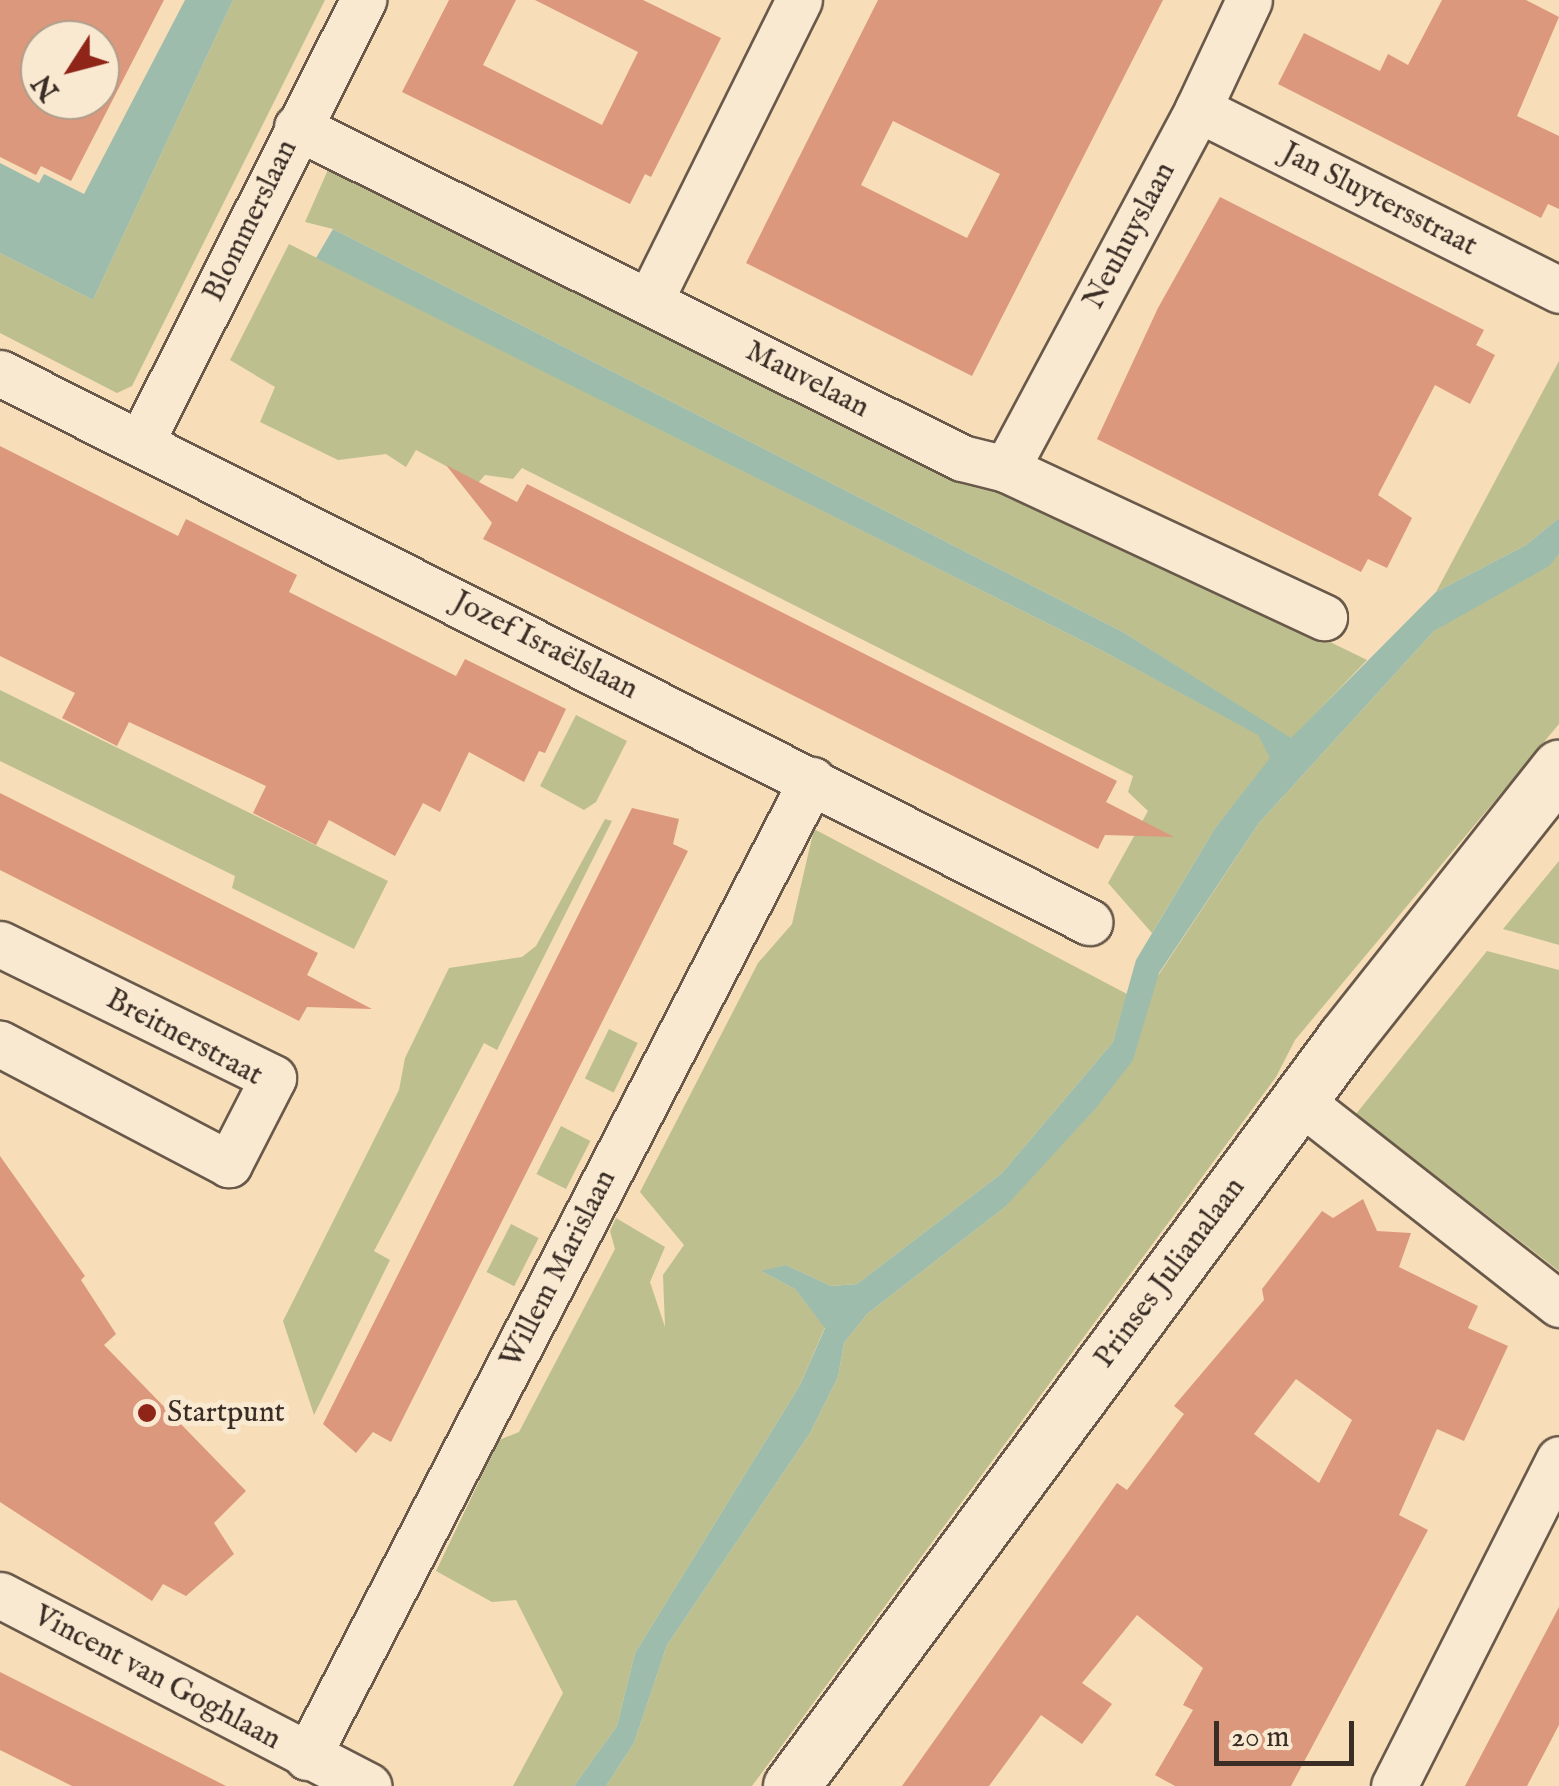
<!DOCTYPE html>
<html>
<head>
<meta charset="utf-8">
<style>
	body { margin:0 }
	#map { position:relative; width:1559px; height:1786px; overflow:hidden; background:#f7ddb8; font-family:"IM FELL English",serif }
	div>[style] { position:absolute }
	.green>* { inset:0; background:#bdc08e; transform-origin:0 0 }
	.water>* { inset:0; background:#9dbcac }
	.building>* { inset:0; background:#dc987c }
	.roads { filter:drop-shadow(2px 0 #68594a) drop-shadow(-2px 0 #68594a) drop-shadow(0 2px #68594a) drop-shadow(0 -2px #68594a) }
	.street>* { height:45px; margin:-22.5px; padding:0 22.5px; transform-origin:22.5px; border-radius:22.5px; background:#fae9d1 }
	.secondary>* { height:55px; margin:-27.5px; padding:0 27.5px; transform-origin:27.5px; border-radius:27.5px; background:#fae9d1 }
	.dots>* { width:28px; height:28px; translate:-50% -50%; box-sizing:border-box; border:5px solid #fae9d1; border-radius:50% }
	span { translate:-50% -50%; white-space:nowrap; text-align:center; line-height:1.15; -webkit-text-stroke:10px #fae9d1; paint-order:stroke }
	.street-label { font-size:30px; color:#392d25 }
	.poi-label { font-size:30px; color:#392d25 }
	.left { translate:0 -50%; text-align:left }
	.north { position:absolute; left:20px; top:20px; width:100px; height:100px; box-sizing:border-box; background:#fae9d1; border:2px solid #ad9e8c; border-radius:50%; rotate:234deg; font-size:28px; font-weight:700; line-height:40px; text-align:center; color:#392d25 }
	.north::after { content:''; display:block; margin:auto; width:35px; height:45px; background:#8f2418; clip-path:polygon(50% 0,100% 100%,50% 72%,0 100%) }
	.scale { position:absolute; left:1214px; top:1721px; width:140px; height:45px; box-sizing:border-box; border:5px solid #392d25; border-top:0; padding-left:12px; font-size:30px; line-height:35px; white-space:nowrap; color:#392d25; -webkit-text-stroke:8px #fae9d1; paint-order:stroke }
</style>
</head>
<body>
<div id="map">
	<div class="green">
		<div style="clip-path:polygon(233px 0,325px 0,132px 386px,117px 393px,0 333px,0 253px,93px 300px)"></div>
		<div style="clip-path:polygon(334px 156px,1367px 660px,1291px 739px,1123px 632px,333px 229px,305px 222px)"></div>
		<div style="clip-path:polygon(289px 244px,1099px 649px,1259px 735px,1271px 758px,1215px 828px,1152px 933px,1108px 883px,1148px 811px,1128px 792px,1133px 776px,522px 468px,513px 479px,485px 475px,478px 483px,416px 450px,406px 467px,386px 454px,338px 460px,260px 422px,275px 387px,230px 360px)"></div>
		<div style="clip-path:polygon(1559px 361px,1559px 518px,1526px 545px,1436px 592px)"></div>
		<div style="clip-path:polygon(1559px 554px,1559px 724px,1295px 1040px,1276px 1077px,752px 1786px,606px 1786px,634px 1743px,667px 1645px,810px 1433px,838px 1377px,844px 1343px,867px 1314px,1005px 1207px,1259px 823px,1434px 631px)"></div>
		<div style="clip-path:polygon(0 690px,388px 881px,354px 949px,232px 888px,235px 876px,0 761px)"></div>
		<div style="clip-path:polygon(576px 715px,627px 741px,596px 802px,584px 810px,540px 786px)"></div>
		<div style="clip-path:polygon(605px 819px,612px 821px,497px 1050px,484px 1043px,374px 1251px,390px 1260px,314px 1415px,283px 1321px,399px 1090px,405px 1058px,449px 968px,522px 957px,536px 946px)"></div>
		<div style="clip-path:polygon(814px 829px,1127px 994px,1113px 1042px,1002px 1173px,857px 1284px,831px 1286px,786px 1265px,763px 1272px,795px 1289px,825px 1327px,800px 1385px,635px 1653px,617px 1726px,574px 1786px,513px 1786px,563px 1693px,516px 1600px,492px 1602px,436px 1571px,499px 1440px,519px 1432px,615px 1249px,610px 1231px,616px 1218px,665px 1247px,650px 1282px,665px 1327px,663px 1275px,684px 1245px,640px 1192px,758px 963px,792px 924px)"></div>
		<div style="clip-path:polygon(1559px 861px,1559px 945px,1503px 929px)"></div>
		<div style="clip-path:polygon(1487px 951px,1559px 970px,1559px 1271px,1356px 1114px)"></div>
		<div style="left:609px;top:1029px;width:32px;height:55px;rotate:26deg"></div>
		<div style="left:561px;top:1126px;width:33px;height:54px;rotate:27deg"></div>
		<div style="left:511px;top:1224px;width:31px;height:54px;rotate:27deg"></div>
	</div>
	<div class="water">
		<div style="clip-path:polygon(185px 0,233px 0,93px 300px,0 253px,0 163px,39px 183px,44px 174px,84px 194px)"></div>
		<div style="clip-path:polygon(333px 229px,1123px 632px,1291px 738px,1436px 592px,1526px 545px,1559px 518px,1559px 554px,1549px 566px,1434px 631px,1259px 823px,1159px 973px,1133px 1060px,1096px 1108px,1005px 1207px,867px 1314px,844px 1343px,838px 1377px,810px 1433px,667px 1645px,634px 1743px,606px 1786px,574px 1786px,617px 1726px,635px 1653px,800px 1385px,825px 1328px,795px 1289px,761px 1271px,786px 1265px,831px 1286px,857px 1284px,1002px 1173px,1113px 1042px,1136px 960px,1215px 828px,1270px 758px,1258px 735px,1099px 649px,316px 258px)"></div>
	</div>
	<div class="building">
		<div style="clip-path:polygon(evenodd,0 0,164px 0,71px 181px,41px 166px,36px 175px,0 157px,0 0,40px 40px,100px 40px,100px 100px,40px 100px,40px 40px)"></div>
		<div style="clip-path:polygon(449px 0,516px 0,483px 65px,602px 125px,638px 52px,535px 0,643px 0,721px 38px,651px 177px,645px 174px,630px 204px,402px 92px)"></div>
		<div style="clip-path:polygon(evenodd,878px 0,1163px 0,972px 376px,746px 263px,878px 0,893px 121px,1000px 174px,967px 238px,861px 185px,893px 121px)"></div>
		<div style="clip-path:polygon(1442px 0,1526px 0,1559px 17px,1517px 116px,1559px 136px,1559px 209px,1548px 204px,1541px 218px,1278px 84px,1304px 33px,1380px 71px,1388px 54px,1408px 65px)"></div>
		<div style="clip-path:polygon(1220px 197px,1484px 330px,1476px 345px,1495px 355px,1470px 404px,1435px 385px,1378px 495px,1412px 518px,1387px 568px,1368px 559px,1361px 572px,1097px 439px,1158px 308px)"></div>
		<div style="clip-path:polygon(0 446px,178px 536px,186px 519px,297px 575px,289px 592px,456px 676px,465px 659px,566px 709px,545px 753px,539px 751px,524px 782px,469px 752px,440px 812px,423px 803px,395px 856px,329px 820px,316px 845px,253px 813px,266px 786px,129px 722px,117px 746px,62px 718px,75px 693px,0 656px)"></div>
		<div style="clip-path:polygon(446px 465px,517px 502px,527px 484px,1117px 781px,1106px 802px,1174px 837px,1105px 835px,1098px 849px,483px 539px,492px 523px)"></div>
		<div style="clip-path:polygon(0 793px,318px 953px,307px 975px,372px 1009px,307px 1007px,299px 1021px,0 870px)"></div>
		<div style="clip-path:polygon(632px 808px,679px 819px,673px 844px,688px 851px,391px 1442px,373px 1432px,356px 1453px,323px 1424px)"></div>
		<div style="clip-path:polygon(0 1156px,85px 1276px,81px 1280px,116px 1334px,104px 1345px,246px 1491px,214px 1523px,234px 1554px,186px 1596px,163px 1584px,152px 1601px,0 1502px)"></div>
		<div style="clip-path:polygon(evenodd,1363px 1199px,1377px 1231px,1411px 1233px,1399px 1267px,1478px 1306px,1468px 1328px,1508px 1346px,1464px 1441px,1437px 1429px,1399px 1515px,1428px 1530px,1291px 1786px,1175px 1786px,1155px 1775px,1193px 1710px,1183px 1705px,1203px 1668px,1137px 1615px,1082px 1683px,1112px 1704px,1082px 1744px,1041px 1715px,989px 1786px,902px 1786px,1117px 1483px,1127px 1490px,1184px 1414px,1174px 1406px,1264px 1300px,1262px 1289px,1322px 1211px,1333px 1218px,1363px 1199px,1296px 1379px,1352px 1420px,1319px 1483px,1254px 1434px,1296px 1379px)"></div>
		<div style="clip-path:polygon(1559px 1607px,1559px 1725px,1527px 1786px,1465px 1786px)"></div>
		<div style="clip-path:polygon(0 1672px,226px 1786px,72px 1786px,0 1750px)"></div>
	</div>
	<div class="roads">
		<div class="street">
			<div style="left:1198px;top:109px;width:404px;rotate:26.6deg"></div>
			<div style="left:297px;top:127px;width:743px;rotate:26.46deg"></div>
			<div style="left:962px;top:458px;width:45px;rotate:14deg"></div>
			<div style="left:1006px;top:469px;width:351px;rotate:25deg"></div>
			<div style="left:650px;top:300px;width:335px;rotate:-63.6deg"></div>
			<div style="left:0;top:373px;width:1220px;rotate:26.75deg"></div>
			<div style="left:141px;top:442px;width:495px;rotate:-63.3deg"></div>
			<div style="left:1006px;top:469px;width:408px;rotate:-61.9deg"></div>
			<div style="left:1198px;top:109px;width:120px;rotate:-64.9deg"></div>
			<div style="left:0;top:944px;width:304px;rotate:26.1deg"></div>
			<div style="left:273px;top:1078px;width:97px;rotate:117.1deg"></div>
			<div style="left:229px;top:1164px;width:259px;rotate:-152.3deg"></div>
			<div style="left:1300px;top:1101px;width:329px;rotate:38.1deg"></div>
			<div style="left:0;top:1595px;width:415px;rotate:27.4deg"></div>
			<div style="left:307px;top:1757px;width:1100px;rotate:-62.67deg"></div>
			<div style="left:1394px;top:1786px;width:366px;rotate:-63.2deg"></div>
		</div>
		<div class="secondary">
			<div style="left:791px;top:1786px;width:931px;rotate:-53.47deg"></div>
			<div style="left:1345px;top:1038px;width:345px;rotate:-51.6deg"></div>
		</div>
	</div>
	<div class="dots">
		<div style="left:147px;top:1413px;background:#8f2418"></div>
	</div>
	<div class="street-label">
		<span style="left:1379px;top:200px;rotate:27deg">Jan Sluytersstraat</span>
		<span style="left:251px;top:221px;rotate:-64deg">Blommerslaan</span>
		<span style="left:1130px;top:236px;rotate:-62deg">Neuhuyslaan</span>
		<span style="left:807px;top:380px;rotate:27deg">Mauvelaan</span>
		<span style="left:545px;top:646px;rotate:27deg">Jozef Israëlslaan</span>
		<span style="left:184px;top:1038px;rotate:28deg">Breitnerstraat</span>
		<span style="left:559px;top:1269px;rotate:-63deg">Willem Marislaan</span>
		<span style="left:1170px;top:1273px;rotate:-53deg">Prinses Julianalaan</span>
		<span style="left:157px;top:1678px;rotate:28deg">Vincent van Goghlaan</span>
	</div>
	<div class="poi-label">
		<span class="left" style="left:167px;top:1413px">Startpunt</span>
	</div>
	<div class="north">N</div>
	<div class="scale">20 m</div>
</div>
</body>
</html>
